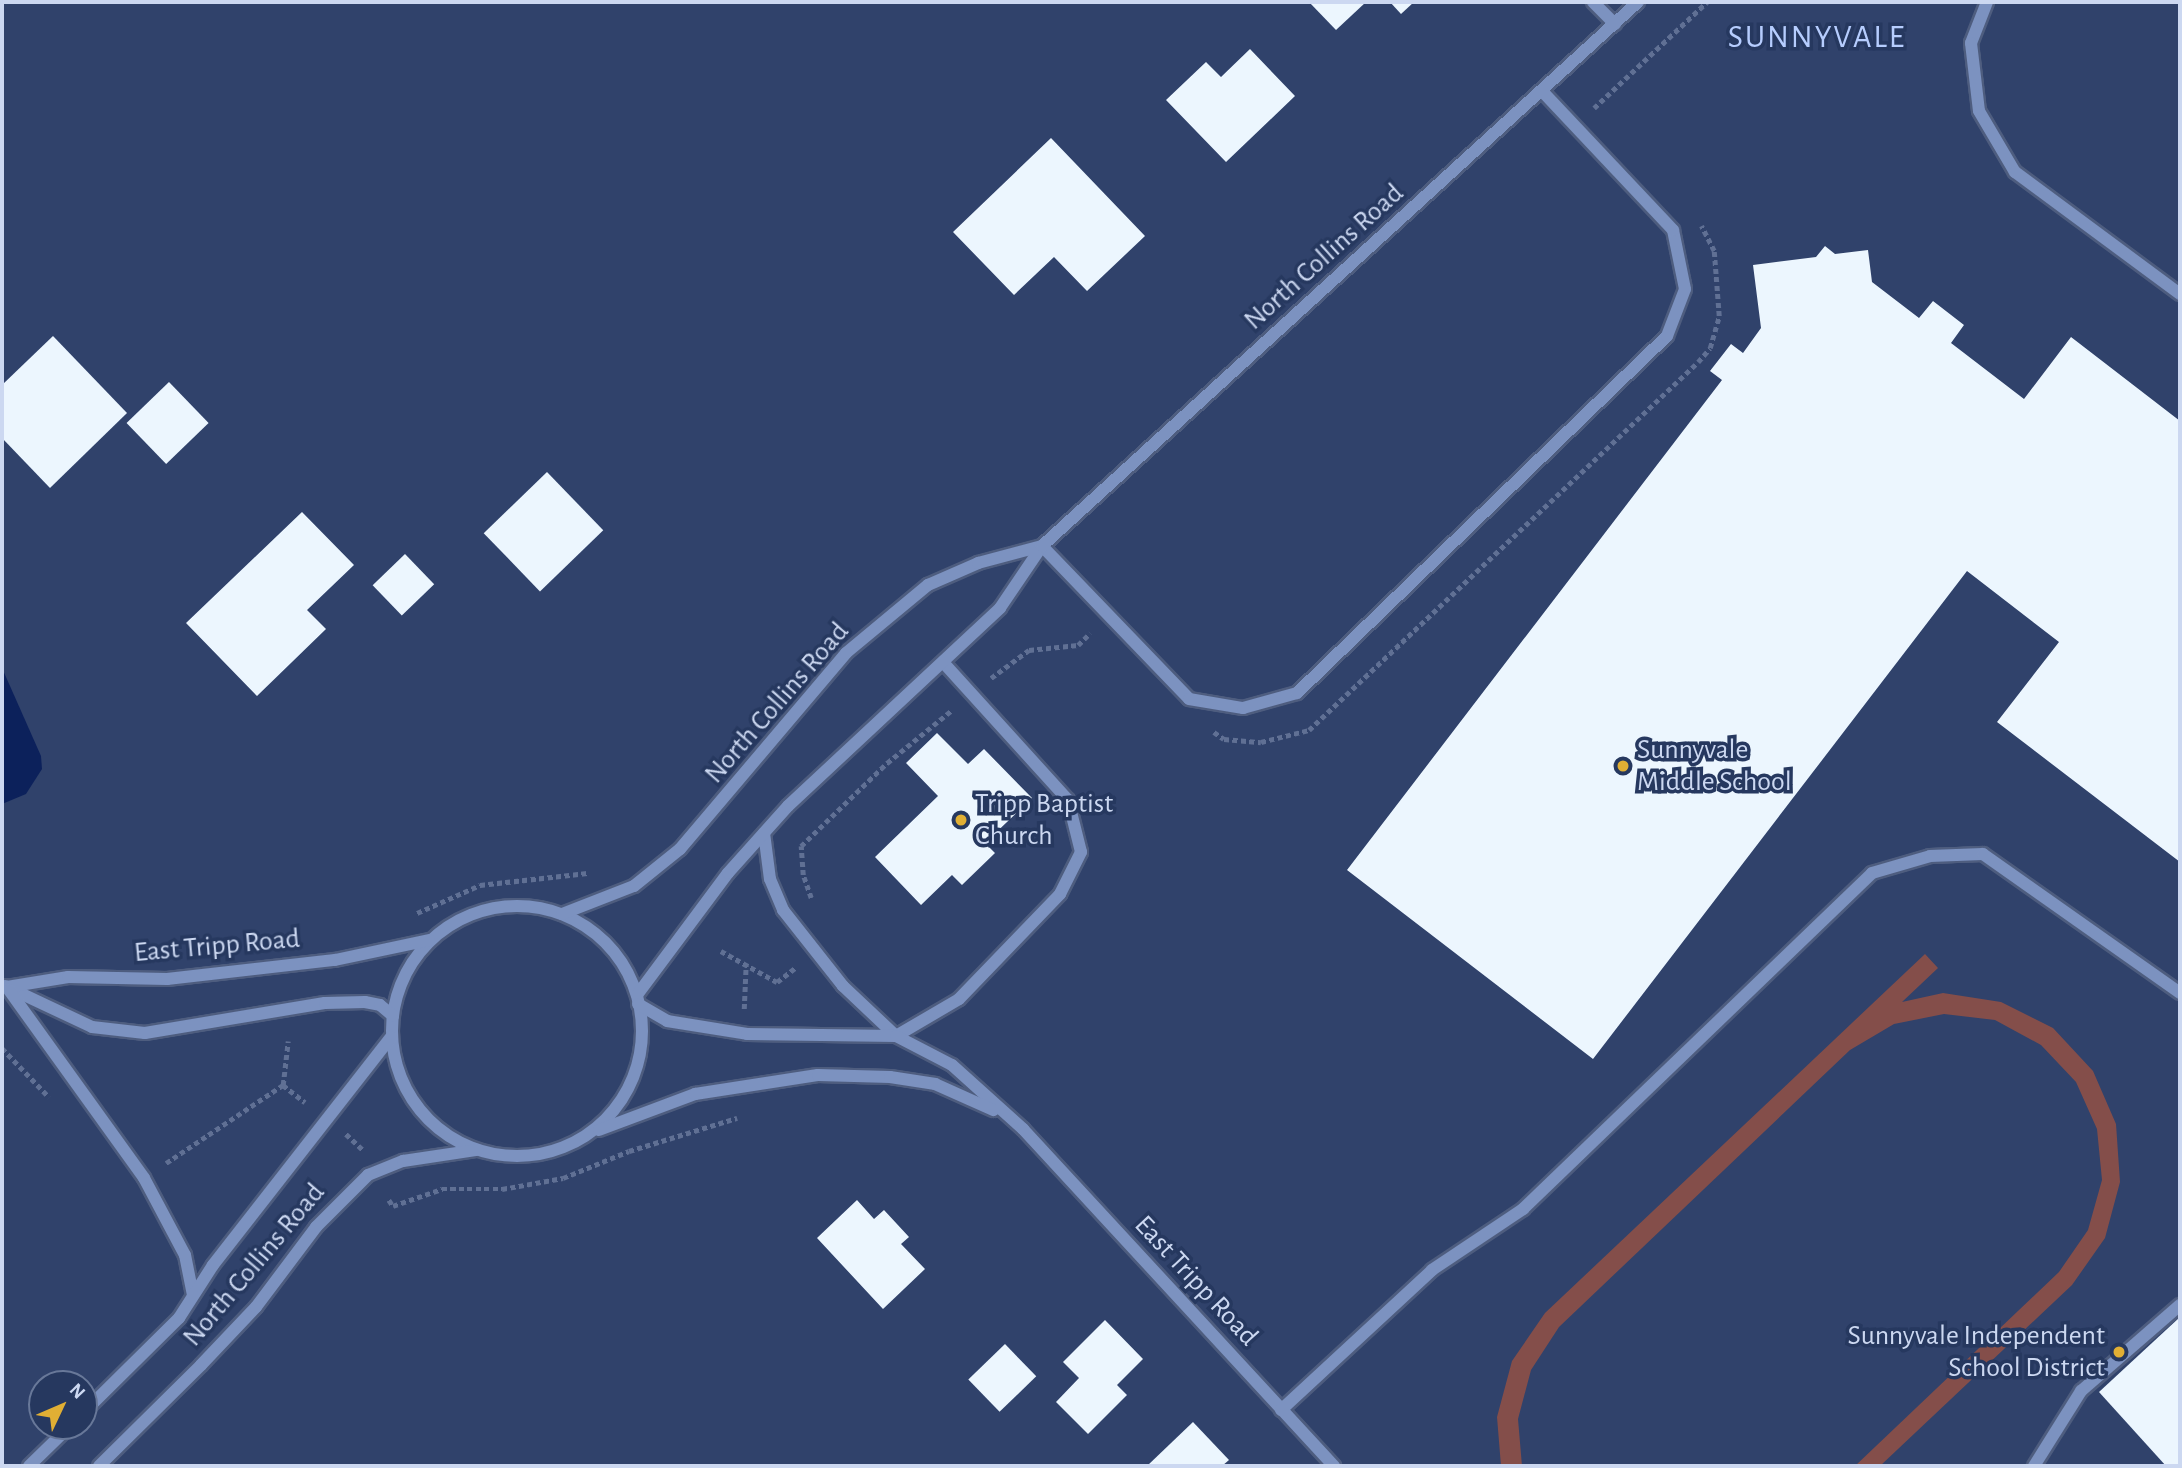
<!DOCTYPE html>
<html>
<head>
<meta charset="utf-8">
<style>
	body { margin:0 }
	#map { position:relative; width:2182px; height:1468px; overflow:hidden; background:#30426b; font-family:"Alegreya Sans",sans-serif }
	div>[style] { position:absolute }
	.green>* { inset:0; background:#844e4a }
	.water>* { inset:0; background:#0c215b }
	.building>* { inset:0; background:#ecf6fe; transform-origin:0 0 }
	.path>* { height:4.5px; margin-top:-2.25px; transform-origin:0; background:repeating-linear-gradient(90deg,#607094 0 5px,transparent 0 8.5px) }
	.roads { filter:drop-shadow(2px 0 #4e5d7f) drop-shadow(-2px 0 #4e5d7f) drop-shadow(0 2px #4e5d7f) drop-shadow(0 -2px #4e5d7f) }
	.minor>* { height:12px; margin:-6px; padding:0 6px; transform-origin:6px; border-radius:6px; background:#7c92c0 }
	.minor>.ring { margin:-6px; padding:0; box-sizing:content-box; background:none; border:12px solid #7c92c0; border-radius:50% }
	.dots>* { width:19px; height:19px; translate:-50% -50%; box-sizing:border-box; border:4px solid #26385f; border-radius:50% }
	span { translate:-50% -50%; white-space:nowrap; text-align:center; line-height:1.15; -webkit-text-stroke:7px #26385f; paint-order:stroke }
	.street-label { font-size:28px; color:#ccd8f1 }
	.poi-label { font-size:28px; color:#ccd8f1 }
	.left { translate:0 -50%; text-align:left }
	.right { translate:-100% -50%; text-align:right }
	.quarter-label { font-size:32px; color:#b6cdfe; letter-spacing:2px }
	.frame { position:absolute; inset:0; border:4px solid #ccd8f1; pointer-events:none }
	.north { position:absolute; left:28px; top:1370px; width:70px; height:70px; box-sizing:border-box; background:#26385f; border:2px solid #687899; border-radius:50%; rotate:46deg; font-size:19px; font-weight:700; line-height:28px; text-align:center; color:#ccd8f1 }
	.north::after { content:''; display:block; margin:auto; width:24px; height:32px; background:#e1af34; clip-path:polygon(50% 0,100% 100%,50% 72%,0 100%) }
</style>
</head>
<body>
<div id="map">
	<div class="green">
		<div style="clip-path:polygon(1925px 954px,1938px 968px,1902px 1002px,1943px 993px,2001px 1002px,2053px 1028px,2093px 1071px,2116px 1124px,2120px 1182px,2105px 1238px,2072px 1285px,1880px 1466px,1855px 1466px,2059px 1272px,2088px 1230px,2102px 1180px,2097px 1129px,2076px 1082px,2041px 1045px,1995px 1020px,1944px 1014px,1894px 1024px,1850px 1050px,1559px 1327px,1531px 1370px,1518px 1419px,1522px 1466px,1501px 1466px,1497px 1417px,1512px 1361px,1545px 1313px)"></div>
	</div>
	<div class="water">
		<div style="clip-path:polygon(2px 668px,41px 756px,42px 769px,26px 794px,2px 804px)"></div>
	</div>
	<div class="building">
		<div style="clip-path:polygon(1309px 2px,1366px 2px,1336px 30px)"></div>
		<div style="clip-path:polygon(1390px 2px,1414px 2px,1401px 14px)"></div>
		<div style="clip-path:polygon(1250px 49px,1295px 96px,1226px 162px,1166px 100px,1206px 62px,1221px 77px)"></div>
		<div style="clip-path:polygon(1051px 138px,1145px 236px,1087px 291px,1054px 257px,1014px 295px,953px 232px)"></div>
		<div style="clip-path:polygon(1825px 246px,1835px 254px,1868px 250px,1872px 282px,1919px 318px,1933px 301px,1964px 325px,1951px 343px,2024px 399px,2071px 337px,2180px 421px,2180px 862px,1997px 722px,2059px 642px,1967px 571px,1593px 1059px,1347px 870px,1722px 380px,1710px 371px,1731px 344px,1743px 353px,1761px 328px,1753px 265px,1816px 257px)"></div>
		<div style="clip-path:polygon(53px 336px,127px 413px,50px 488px,2px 438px,2px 385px)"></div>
		<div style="left:169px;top:382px;width:57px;height:59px;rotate:46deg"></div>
		<div style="left:547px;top:472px;width:81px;height:88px;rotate:46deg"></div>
		<div style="clip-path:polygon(302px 512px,354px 565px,307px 610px,326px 629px,257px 696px,186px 623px)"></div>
		<div style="left:405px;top:554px;width:42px;height:45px;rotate:46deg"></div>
		<div style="clip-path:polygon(937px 733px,968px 764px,984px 749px,1032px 798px,985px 843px,995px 853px,962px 885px,952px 875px,921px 905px,875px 857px,938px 796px,906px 763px)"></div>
		<div style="clip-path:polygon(857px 1200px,874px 1219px,884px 1210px,909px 1237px,901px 1244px,925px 1269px,883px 1309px,817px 1238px)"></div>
		<div style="clip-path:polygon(2180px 1317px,2180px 1466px,2166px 1466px,2099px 1392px)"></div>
		<div style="clip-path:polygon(1105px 1320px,1143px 1359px,1117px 1385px,1127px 1395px,1088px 1434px,1056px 1402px,1079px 1378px,1063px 1362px)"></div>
		<div style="left:1005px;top:1344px;width:45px;height:51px;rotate:46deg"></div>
		<div style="clip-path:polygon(1193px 1422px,1229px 1460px,1222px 1466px,1147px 1466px)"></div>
	</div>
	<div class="path">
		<div style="left:1594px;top:108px;width:155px;rotate:-43.2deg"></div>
		<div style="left:991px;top:678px;width:47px;rotate:-36.4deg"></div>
		<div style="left:1029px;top:650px;width:49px;rotate:-5.8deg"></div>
		<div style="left:1078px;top:645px;width:17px;rotate:-45deg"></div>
		<div style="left:1214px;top:732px;width:12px;rotate:35deg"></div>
		<div style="left:1224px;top:739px;width:37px;rotate:5deg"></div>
		<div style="left:1261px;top:742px;width:49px;rotate:-14deg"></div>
		<div style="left:1309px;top:730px;width:535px;rotate:-43.41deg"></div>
		<div style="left:1698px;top:362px;width:18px;rotate:-49deg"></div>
		<div style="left:1710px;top:348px;width:33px;rotate:-74deg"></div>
		<div style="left:1719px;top:316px;width:65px;rotate:-94.4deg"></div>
		<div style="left:1714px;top:251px;width:28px;rotate:-117deg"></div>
		<div style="left:811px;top:898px;width:24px;rotate:-109deg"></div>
		<div style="left:803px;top:875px;width:29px;rotate:-94deg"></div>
		<div style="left:801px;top:846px;width:120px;rotate:-44deg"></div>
		<div style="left:887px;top:763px;width:84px;rotate:-39.2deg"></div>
		<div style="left:417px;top:913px;width:69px;rotate:-24deg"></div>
		<div style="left:480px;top:885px;width:108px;rotate:-6.4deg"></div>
		<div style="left:721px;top:951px;width:64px;rotate:29deg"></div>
		<div style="left:777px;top:982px;width:24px;rotate:-38deg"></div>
		<div style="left:744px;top:1009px;width:45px;rotate:-87.5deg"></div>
		<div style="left:2px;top:1048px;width:68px;rotate:46.2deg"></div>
		<div style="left:283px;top:1085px;width:28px;rotate:38deg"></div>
		<div style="left:346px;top:1134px;width:23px;rotate:43deg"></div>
		<div style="left:166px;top:1163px;width:141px;rotate:-33.7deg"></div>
		<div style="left:283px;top:1085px;width:44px;rotate:-83.5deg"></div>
		<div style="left:389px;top:1200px;width:7px;rotate:56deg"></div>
		<div style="left:393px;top:1206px;width:52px;rotate:-19.1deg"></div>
		<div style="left:442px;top:1189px;width:60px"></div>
		<div style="left:502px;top:1189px;width:62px;rotate:-10.2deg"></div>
		<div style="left:563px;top:1178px;width:71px;rotate:-22.2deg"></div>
		<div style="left:629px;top:1151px;width:113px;rotate:-17deg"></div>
	</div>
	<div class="roads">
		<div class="minor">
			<div style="left:1593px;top:2px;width:31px;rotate:45deg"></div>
			<div style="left:1987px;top:2px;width:44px;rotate:111.3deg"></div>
			<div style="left:1971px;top:43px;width:68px;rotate:83.3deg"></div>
			<div style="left:1979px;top:111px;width:71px;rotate:59.5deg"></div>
			<div style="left:2015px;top:172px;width:205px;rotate:36.5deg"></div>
			<div style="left:1042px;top:546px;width:212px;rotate:46.1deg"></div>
			<div style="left:1189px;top:699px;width:55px;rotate:9.5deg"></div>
			<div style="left:1243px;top:708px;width:56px;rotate:-15.5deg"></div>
			<div style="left:1297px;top:693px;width:514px;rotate:-43.98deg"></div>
			<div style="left:1667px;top:336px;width:50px;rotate:-69deg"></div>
			<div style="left:1685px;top:289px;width:60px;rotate:-101.5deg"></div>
			<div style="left:1673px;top:230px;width:190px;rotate:-133.3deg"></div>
			<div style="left:764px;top:833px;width:46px;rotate:82.6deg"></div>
			<div style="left:770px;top:879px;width:34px;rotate:67deg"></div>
			<div style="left:783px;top:910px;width:97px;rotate:51.7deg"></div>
			<div style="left:843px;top:986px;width:73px;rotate:43.3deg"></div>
			<div style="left:896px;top:1036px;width:73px;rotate:-30.4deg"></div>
			<div style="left:959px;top:999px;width:146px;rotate:-46.1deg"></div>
			<div style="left:1060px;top:894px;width:47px;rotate:-63.4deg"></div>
			<div style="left:1081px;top:852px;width:54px;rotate:-104deg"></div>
			<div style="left:1068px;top:800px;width:186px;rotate:-132.2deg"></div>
			<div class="ring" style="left:392px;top:906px;width:238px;height:238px"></div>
			<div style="left:562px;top:914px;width:77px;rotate:-21.3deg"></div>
			<div style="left:634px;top:886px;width:59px;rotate:-38.8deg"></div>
			<div style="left:680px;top:849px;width:257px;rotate:-49.7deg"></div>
			<div style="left:846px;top:653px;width:107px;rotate:-39.7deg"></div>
			<div style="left:928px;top:585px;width:55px;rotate:-23.7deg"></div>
			<div style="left:978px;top:563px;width:66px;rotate:-14.9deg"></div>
			<div style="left:5px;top:986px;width:96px;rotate:25.2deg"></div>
			<div style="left:92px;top:1027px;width:53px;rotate:6.5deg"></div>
			<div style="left:145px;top:1033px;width:182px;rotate:-9.5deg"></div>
			<div style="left:325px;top:1003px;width:40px;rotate:-1.4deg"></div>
			<div style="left:365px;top:1002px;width:15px;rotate:11deg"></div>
			<div style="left:380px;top:1005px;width:17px;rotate:40deg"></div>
			<div style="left:7px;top:987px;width:62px;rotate:-9.3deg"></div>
			<div style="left:68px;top:977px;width:99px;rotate:1.2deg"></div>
			<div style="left:167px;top:979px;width:169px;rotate:-6.5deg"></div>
			<div style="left:335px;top:960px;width:96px;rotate:-12deg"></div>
			<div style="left:9px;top:990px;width:231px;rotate:54.3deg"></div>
			<div style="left:144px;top:1178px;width:87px;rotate:62deg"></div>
			<div style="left:185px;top:1255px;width:41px;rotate:78.7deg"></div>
			<div style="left:637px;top:995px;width:152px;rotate:-53.3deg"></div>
			<div style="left:728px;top:873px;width:90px;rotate:-48.2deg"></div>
			<div style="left:788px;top:806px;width:290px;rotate:-43deg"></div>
			<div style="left:1000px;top:608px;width:75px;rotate:-55.9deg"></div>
			<div style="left:1042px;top:546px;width:807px;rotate:-42.39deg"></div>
			<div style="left:638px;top:1004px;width:34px;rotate:30deg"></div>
			<div style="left:667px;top:1021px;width:81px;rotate:9.2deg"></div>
			<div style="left:747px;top:1034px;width:149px;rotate:0.8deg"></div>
			<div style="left:896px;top:1036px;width:63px;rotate:27.4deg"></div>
			<div style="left:952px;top:1065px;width:96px;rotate:42deg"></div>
			<div style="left:1023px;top:1129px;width:459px;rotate:47.3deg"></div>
			<div style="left:599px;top:1130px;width:103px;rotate:-20.6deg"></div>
			<div style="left:695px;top:1094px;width:124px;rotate:-8.8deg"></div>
			<div style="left:818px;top:1075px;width:72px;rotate:1.6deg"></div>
			<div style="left:890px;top:1077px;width:46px;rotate:8.8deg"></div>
			<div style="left:935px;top:1084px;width:64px;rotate:24.1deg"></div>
			<div style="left:1281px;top:1410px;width:206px;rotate:-42.8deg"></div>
			<div style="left:1432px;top:1270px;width:110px;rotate:-33.8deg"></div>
			<div style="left:1523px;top:1209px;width:484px;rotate:-43.9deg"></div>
			<div style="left:1872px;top:873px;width:60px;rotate:-16.3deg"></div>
			<div style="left:1930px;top:856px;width:53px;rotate:-2.2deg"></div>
			<div style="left:1983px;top:854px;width:241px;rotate:35.2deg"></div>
			<div style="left:84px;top:1412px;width:134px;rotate:-44.7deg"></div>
			<div style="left:179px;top:1318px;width:63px;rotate:-57.3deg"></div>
			<div style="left:213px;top:1265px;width:289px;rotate:-52deg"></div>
			<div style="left:29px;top:1466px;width:57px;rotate:-44.3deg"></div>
			<div style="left:99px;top:1466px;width:144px;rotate:-44.7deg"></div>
			<div style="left:201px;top:1365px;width:80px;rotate:-46.5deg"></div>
			<div style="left:256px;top:1307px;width:100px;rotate:-53.1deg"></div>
			<div style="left:316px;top:1227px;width:74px;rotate:-45deg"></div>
			<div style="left:368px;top:1175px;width:38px;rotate:-22deg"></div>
			<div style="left:403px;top:1161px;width:75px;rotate:-8.5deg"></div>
			<div style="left:2034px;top:1466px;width:89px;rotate:-57.9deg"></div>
			<div style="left:2081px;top:1391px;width:131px;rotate:-41deg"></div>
		</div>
	</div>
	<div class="dots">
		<div style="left:1623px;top:766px;background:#e1af34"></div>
		<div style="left:961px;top:820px;background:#e1af34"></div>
		<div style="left:2119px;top:1352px;background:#e1af34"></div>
	</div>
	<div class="street-label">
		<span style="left:1324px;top:257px;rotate:-42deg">North Collins Road</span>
		<span style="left:777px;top:703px;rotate:-49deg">North Collins Road</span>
		<span style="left:217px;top:946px;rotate:-5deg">East Tripp Road</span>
		<span style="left:254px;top:1265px;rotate:-50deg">North Collins Road</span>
		<span style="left:1196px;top:1281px;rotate:47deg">East Tripp Road</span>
	</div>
	<div class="poi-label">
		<span class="left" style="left:1637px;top:766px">Sunnyvale<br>Middle School</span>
		<span class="left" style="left:975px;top:820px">Tripp Baptist<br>Church</span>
		<span class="right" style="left:2105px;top:1352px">Sunnyvale Independent<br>School District</span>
	</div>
	<div class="quarter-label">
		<span style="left:1817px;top:37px">SUNNYVALE</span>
	</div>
	<div class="frame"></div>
	<div class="north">N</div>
</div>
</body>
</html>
